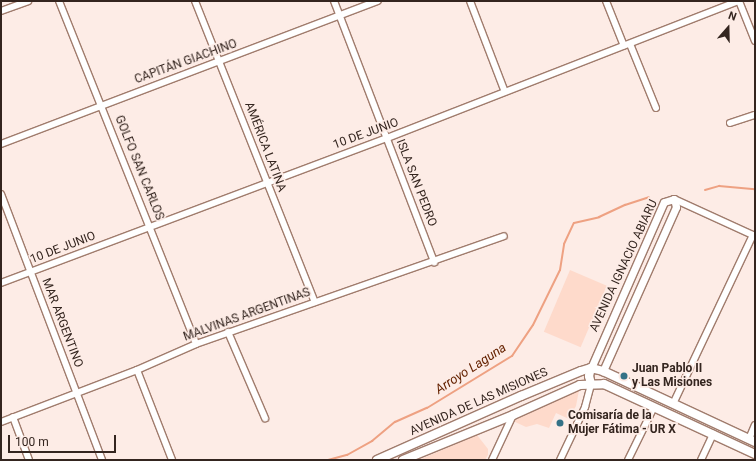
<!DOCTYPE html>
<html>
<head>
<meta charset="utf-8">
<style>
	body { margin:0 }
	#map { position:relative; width:756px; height:461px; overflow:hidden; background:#fdece6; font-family:Roboto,sans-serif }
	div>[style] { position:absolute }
	.green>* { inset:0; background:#fedacb; transform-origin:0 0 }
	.stream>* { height:2px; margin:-1px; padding:0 1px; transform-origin:1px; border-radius:1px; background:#eea182 }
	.roads { filter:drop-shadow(1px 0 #a07c6d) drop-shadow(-1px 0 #a07c6d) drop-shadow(0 1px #a07c6d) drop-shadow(0 -1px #a07c6d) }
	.minor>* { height:6px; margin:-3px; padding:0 3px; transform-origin:3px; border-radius:3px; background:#fff }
	.tertiary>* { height:7px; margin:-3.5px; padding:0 3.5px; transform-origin:3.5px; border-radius:3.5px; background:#fff }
	.secondary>* { height:8px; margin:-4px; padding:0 4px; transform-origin:4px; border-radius:4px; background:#fff }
	.dots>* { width:11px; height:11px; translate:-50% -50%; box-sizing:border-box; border:2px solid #fdece6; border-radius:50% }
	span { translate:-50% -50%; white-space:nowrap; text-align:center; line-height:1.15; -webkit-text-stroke:3.5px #fdece6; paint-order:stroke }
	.street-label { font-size:12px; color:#34251f }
	.poi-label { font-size:12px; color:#34251f; font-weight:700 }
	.left { translate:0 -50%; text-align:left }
	.water-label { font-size:13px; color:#652200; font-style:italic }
	.frame { position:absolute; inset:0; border:2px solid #34251f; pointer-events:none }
	.north { position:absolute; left:708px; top:8px; width:40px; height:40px; -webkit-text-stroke:3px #fdece6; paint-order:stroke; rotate:20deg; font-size:11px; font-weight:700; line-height:16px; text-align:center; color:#34251f }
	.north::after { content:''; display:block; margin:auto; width:14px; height:18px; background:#34251f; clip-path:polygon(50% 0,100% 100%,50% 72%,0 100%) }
	.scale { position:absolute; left:8px; top:435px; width:108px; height:18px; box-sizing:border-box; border:2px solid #34251f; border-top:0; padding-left:5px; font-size:12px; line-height:14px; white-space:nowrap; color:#34251f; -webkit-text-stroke:3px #fdece6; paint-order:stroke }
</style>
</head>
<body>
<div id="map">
	<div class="green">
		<div style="left:570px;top:270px;width:40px;height:67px;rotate:23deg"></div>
		<div style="clip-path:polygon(580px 385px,576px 406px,569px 419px,556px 413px,549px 428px,537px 424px,526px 427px,513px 421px,515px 418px)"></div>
		<div style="clip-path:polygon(477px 435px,488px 449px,488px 455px,485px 460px,419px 460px)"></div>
	</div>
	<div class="stream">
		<div style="left:705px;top:190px;width:15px;rotate:-16deg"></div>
		<div style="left:719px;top:186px;width:36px;rotate:5deg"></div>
		<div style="left:328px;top:460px;width:20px;rotate:-15deg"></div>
		<div style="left:347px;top:455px;width:29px;rotate:-29deg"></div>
		<div style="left:372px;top:441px;width:30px;rotate:-40deg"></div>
		<div style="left:395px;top:422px;width:35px;rotate:-24deg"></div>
		<div style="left:427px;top:408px;width:100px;rotate:-31.5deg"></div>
		<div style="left:512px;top:356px;width:37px;rotate:-56deg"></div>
		<div style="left:533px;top:325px;width:61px;rotate:-63.9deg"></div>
		<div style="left:560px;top:270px;width:26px;rotate:-81deg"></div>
		<div style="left:564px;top:244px;width:23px;rotate:-65deg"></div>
		<div style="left:574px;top:223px;width:26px;rotate:-13deg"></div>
		<div style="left:599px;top:217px;width:29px;rotate:-25deg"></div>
		<div style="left:625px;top:205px;width:25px;rotate:-18deg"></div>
	</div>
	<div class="roads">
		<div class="minor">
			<div style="left:59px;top:1px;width:369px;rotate:68.2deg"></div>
			<div style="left:195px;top:1px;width:324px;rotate:68.3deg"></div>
			<div style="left:334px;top:1px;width:280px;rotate:69deg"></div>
			<div style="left:470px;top:1px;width:97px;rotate:69deg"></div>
			<div style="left:606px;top:1px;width:48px;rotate:68.2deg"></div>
			<div style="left:739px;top:1px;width:43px;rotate:68.2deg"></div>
			<div style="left:1px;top:11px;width:29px;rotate:-20deg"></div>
			<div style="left:630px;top:44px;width:69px;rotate:67.9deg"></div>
			<div style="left:730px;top:123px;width:26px;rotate:-18deg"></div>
			<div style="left:1px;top:144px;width:403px;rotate:-20.8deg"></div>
			<div style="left:1px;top:194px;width:285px;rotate:69.2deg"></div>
			<div style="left:674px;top:199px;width:89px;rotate:24.6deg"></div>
			<div style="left:1px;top:283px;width:412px;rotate:-20.6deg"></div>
			<div style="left:387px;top:138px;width:377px;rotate:-21.3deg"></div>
			<div style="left:228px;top:332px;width:94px;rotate:66.7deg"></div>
			<div style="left:137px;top:370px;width:97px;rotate:68.7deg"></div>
			<div style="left:673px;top:404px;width:187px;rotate:-64.7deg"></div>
			<div style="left:13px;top:417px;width:46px;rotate:69.6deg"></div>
			<div style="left:1px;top:422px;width:146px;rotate:-20.9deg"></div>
			<div style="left:137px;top:370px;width:64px;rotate:-23.8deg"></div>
			<div style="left:196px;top:344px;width:326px;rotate:-19.3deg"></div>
			<div style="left:749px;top:439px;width:15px;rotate:-67deg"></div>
			<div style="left:492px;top:460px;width:50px;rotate:-65deg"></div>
			<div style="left:560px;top:460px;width:59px;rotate:-64.7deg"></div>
			<div style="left:585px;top:407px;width:24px;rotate:-75deg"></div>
			<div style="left:628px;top:460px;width:59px;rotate:-63.9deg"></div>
			<div style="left:701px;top:460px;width:29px;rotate:-65deg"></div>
		</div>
		<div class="tertiary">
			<div style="left:591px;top:368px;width:181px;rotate:-66.3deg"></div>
			<div style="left:664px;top:202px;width:10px;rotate:-17deg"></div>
			<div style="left:674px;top:199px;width:8px;rotate:76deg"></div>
			<div style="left:676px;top:207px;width:180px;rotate:114deg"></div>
		</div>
		<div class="secondary">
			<div style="left:591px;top:384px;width:8px;rotate:-104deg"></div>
			<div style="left:589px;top:376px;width:8px;rotate:-76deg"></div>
			<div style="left:377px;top:460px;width:158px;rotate:-24deg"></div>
			<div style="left:521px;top:396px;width:65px;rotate:-22.6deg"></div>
			<div style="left:581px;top:371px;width:10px;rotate:-17deg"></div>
			<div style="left:591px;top:368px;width:12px;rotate:14deg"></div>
			<div style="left:603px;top:371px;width:168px;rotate:25deg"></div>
			<div style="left:403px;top:460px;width:119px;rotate:-22.2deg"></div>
			<div style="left:513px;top:415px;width:73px;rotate:-24.1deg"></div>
			<div style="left:580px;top:385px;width:24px;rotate:-2deg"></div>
			<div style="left:604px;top:384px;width:166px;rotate:24.9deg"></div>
		</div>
	</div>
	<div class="dots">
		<div style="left:624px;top:376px;background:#347287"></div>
		<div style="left:560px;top:423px;background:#347287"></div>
	</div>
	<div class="street-label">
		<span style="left:186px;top:62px;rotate:-20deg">CAPITÁN GIACHINO</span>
		<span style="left:366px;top:134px;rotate:-20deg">10 DE JUNIO</span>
		<span style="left:265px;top:147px;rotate:69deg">AMÉRICA LATINA</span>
		<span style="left:139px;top:168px;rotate:68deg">GOLFO SAN CARLOS</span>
		<span style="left:416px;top:183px;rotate:69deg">ISLA SAN PEDRO</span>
		<span style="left:63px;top:248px;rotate:-21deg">10 DE JUNIO</span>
		<span style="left:624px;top:266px;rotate:-65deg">AVENIDA IGNACIO ABIARU</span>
		<span style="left:247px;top:315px;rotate:-20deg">MALVINAS ARGENTINAS</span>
		<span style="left:62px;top:323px;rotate:69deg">MAR ARGENTINO</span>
		<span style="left:479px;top:402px;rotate:-24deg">AVENIDA DE LAS MISIONES</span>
	</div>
	<div class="poi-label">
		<span class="left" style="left:632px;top:376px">Juan Pablo II<br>y Las Misiones</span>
		<span class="left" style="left:568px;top:423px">Comisaría de la<br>Mujer Fátima - UR X</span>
	</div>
	<div class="water-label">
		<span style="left:471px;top:369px;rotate:-33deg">Arroyo Laguna</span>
	</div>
	<div class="frame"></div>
	<div class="north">N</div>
	<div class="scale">100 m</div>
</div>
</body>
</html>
